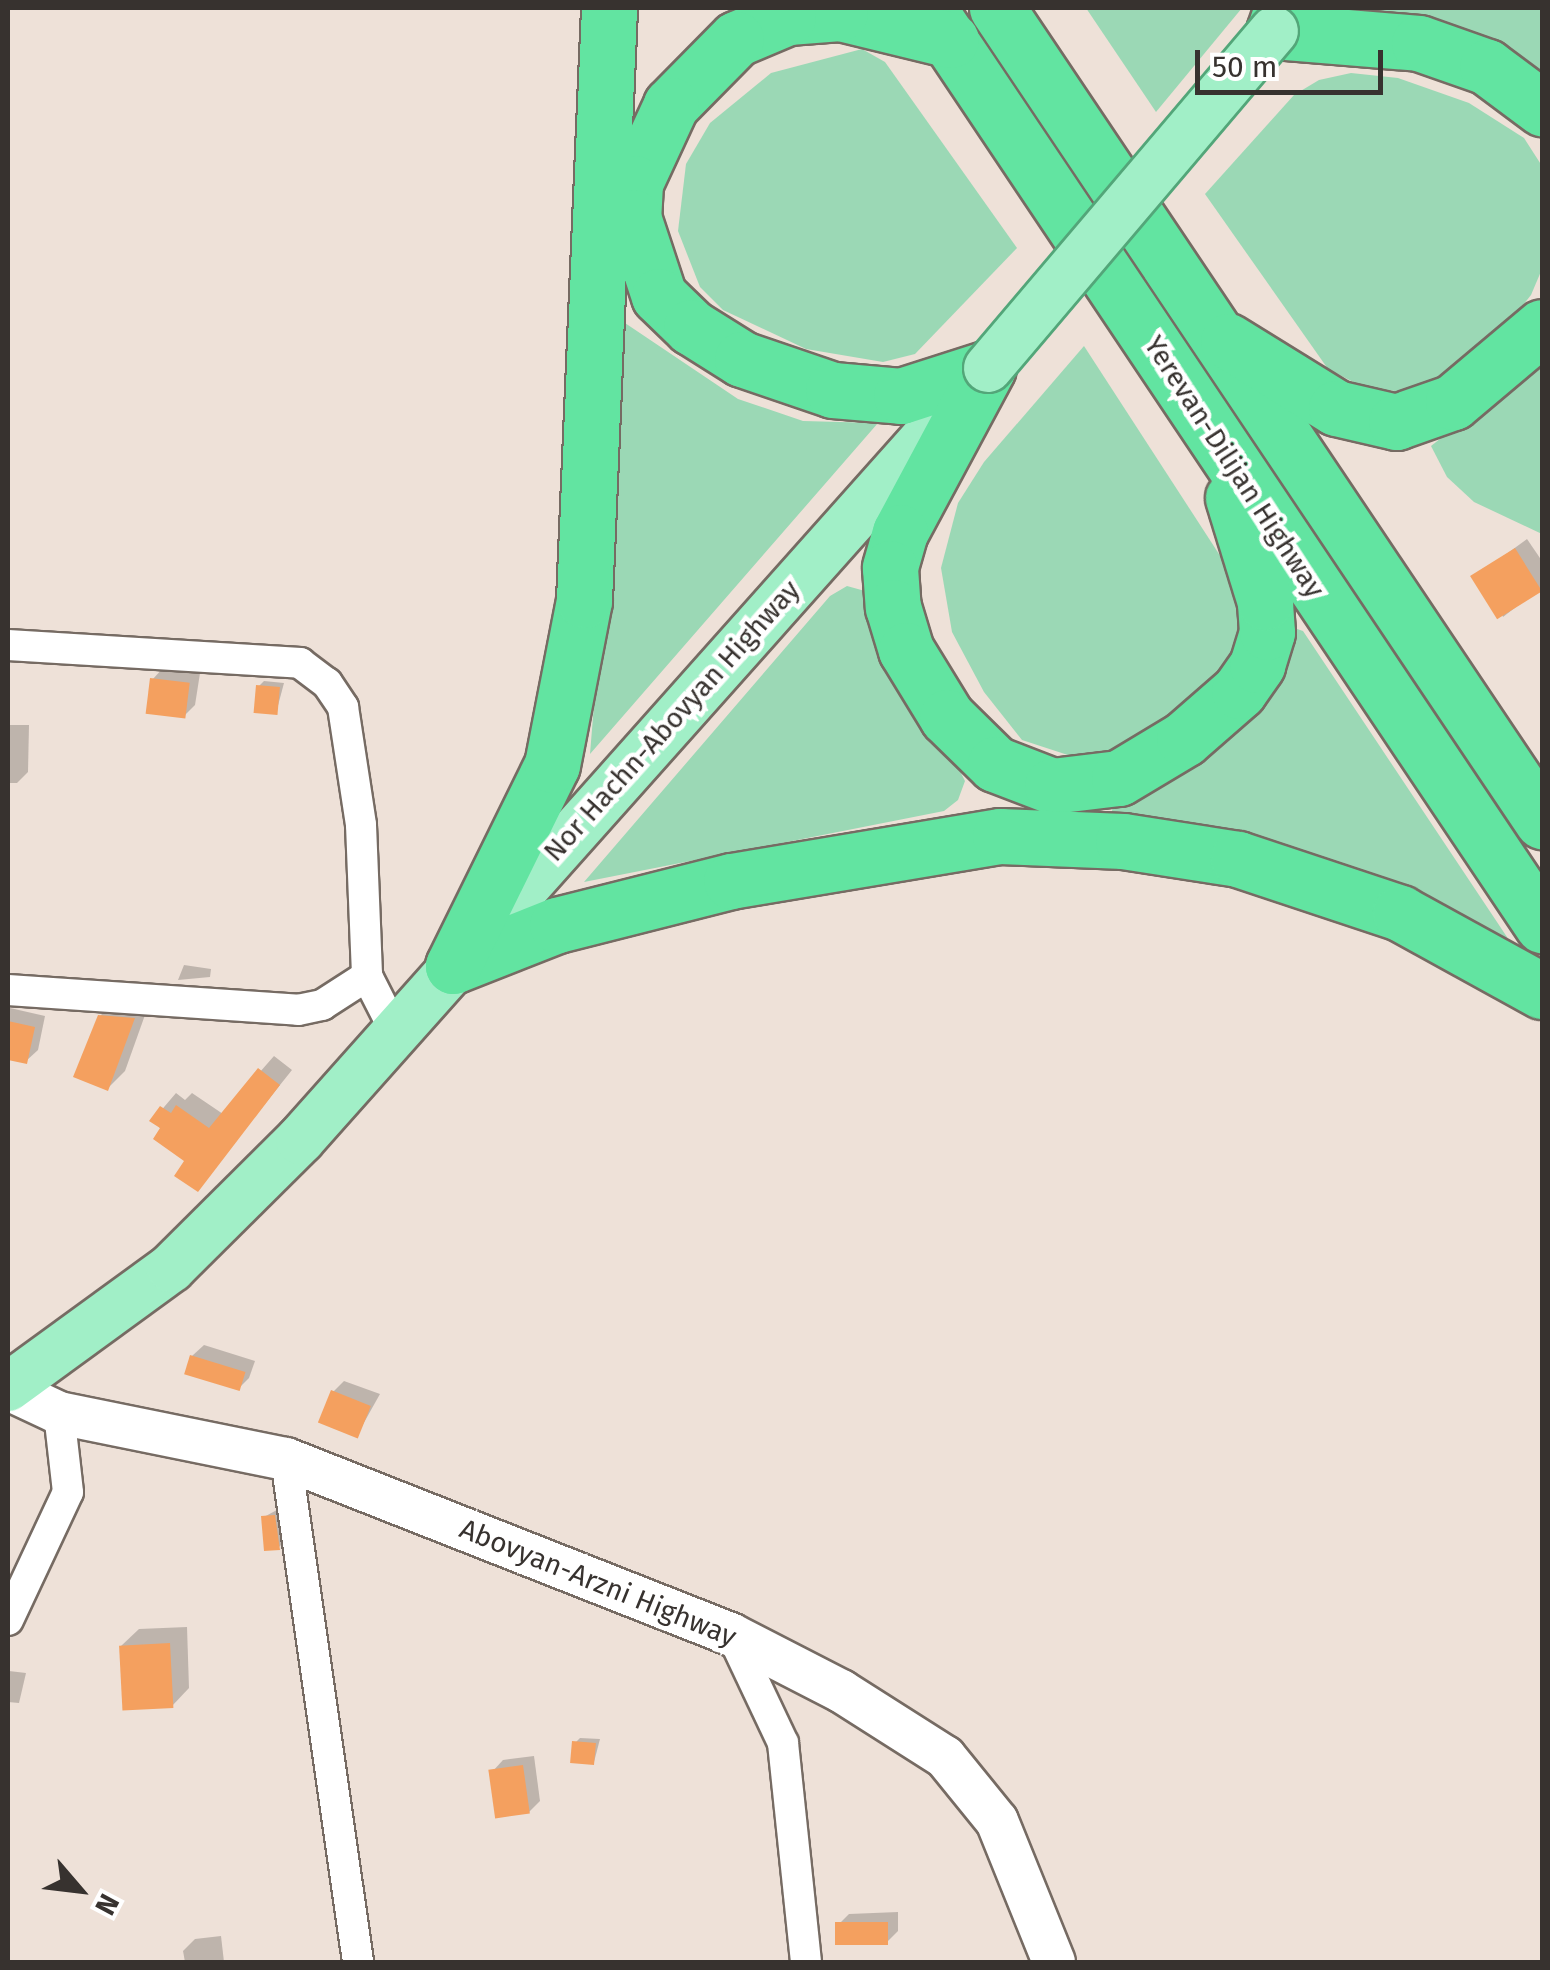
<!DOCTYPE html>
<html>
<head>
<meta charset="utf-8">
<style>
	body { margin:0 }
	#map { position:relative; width:1550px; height:1970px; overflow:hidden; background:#eee1d8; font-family:"Fira Sans",sans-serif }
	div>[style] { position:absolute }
	.green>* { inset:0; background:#9bd8b5 }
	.shadow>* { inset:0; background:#0003 }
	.building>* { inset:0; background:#f4a05f; transform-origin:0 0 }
	.roads { filter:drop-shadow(2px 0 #766b63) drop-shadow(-2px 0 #766b63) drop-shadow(0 2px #766b63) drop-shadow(0 -2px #766b63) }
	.street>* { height:30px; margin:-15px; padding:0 15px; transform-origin:15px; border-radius:15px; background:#fff }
	.secondary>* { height:42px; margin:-21px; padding:0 21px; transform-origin:21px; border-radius:21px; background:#fff }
	.primary>* { height:48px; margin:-24px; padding:0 24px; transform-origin:24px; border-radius:24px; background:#a1efc7 }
	.highway>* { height:55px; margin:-27.5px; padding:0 27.5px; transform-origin:27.5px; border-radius:27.5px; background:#62e4a1 }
	.bridges { filter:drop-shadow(2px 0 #53a679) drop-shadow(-2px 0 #53a679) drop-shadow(0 2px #53a679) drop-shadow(0 -2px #53a679) }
	.primary-bridge>* { height:48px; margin:-24px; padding:0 24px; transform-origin:24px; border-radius:24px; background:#a1efc7 }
	span { translate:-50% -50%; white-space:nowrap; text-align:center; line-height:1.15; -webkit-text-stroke:9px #fff; paint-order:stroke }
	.street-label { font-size:28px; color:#37322f }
	.frame { position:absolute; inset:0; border:10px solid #37322f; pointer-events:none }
	.north { position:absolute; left:30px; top:1840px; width:100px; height:100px; -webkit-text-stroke:8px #fff; paint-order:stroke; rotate:118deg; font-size:28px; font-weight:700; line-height:40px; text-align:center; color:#37322f }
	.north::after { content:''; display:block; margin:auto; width:35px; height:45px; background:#37322f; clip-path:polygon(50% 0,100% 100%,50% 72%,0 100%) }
	.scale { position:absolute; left:1195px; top:50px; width:188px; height:45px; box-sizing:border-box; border:5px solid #37322f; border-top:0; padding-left:12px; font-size:30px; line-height:35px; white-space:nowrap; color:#37322f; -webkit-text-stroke:8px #fff; paint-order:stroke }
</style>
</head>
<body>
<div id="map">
	<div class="green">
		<div style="clip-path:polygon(1086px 8px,1242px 8px,1156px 112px)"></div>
		<div style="clip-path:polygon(1346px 8px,1542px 8px,1542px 73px,1510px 52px,1338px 20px)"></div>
		<div style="clip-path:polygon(862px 49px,885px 62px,1017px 248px,915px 354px,883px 362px,806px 349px,723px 310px,700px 287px,678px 231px,686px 164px,710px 123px,771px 73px)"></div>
		<div style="clip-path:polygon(1351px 73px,1398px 78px,1469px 103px,1524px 138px,1542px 166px,1542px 269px,1531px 295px,1512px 319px,1444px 374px,1403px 392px,1363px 387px,1328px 369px,1205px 194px,1294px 95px,1319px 80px)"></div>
		<div style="clip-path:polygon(625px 323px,738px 399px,803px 421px,878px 423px,590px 754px)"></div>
		<div style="clip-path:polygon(1084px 346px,1230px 571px,1247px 609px,1232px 667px,1132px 749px,1077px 758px,1022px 740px,984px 692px,952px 632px,941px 568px,958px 503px,984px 462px)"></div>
		<div style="clip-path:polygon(1542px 358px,1542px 534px,1474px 502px,1447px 477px,1431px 446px)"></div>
		<div style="clip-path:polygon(847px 586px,865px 591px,883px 666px,959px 769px,965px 781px,958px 800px,944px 811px,584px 882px,830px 596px)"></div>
		<div style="clip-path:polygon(1291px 627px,1303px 631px,1521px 958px,1111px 816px,1113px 806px,1265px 704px)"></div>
	</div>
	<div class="shadow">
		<div style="clip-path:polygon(1527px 539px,1542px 561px,1542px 587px,1503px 617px,1486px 569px)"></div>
		<div style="clip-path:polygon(163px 668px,200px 673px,195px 705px,184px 716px,152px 680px)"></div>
		<div style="clip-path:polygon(264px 681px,284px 683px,276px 713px,259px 686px)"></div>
		<div style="clip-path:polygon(8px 725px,29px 725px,28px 772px,17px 783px,8px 783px)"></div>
		<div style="clip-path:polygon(184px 965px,211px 969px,210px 977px,178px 980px)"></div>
		<div style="clip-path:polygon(117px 999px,150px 1001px,125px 1071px,108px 1088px,100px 1016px)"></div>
		<div style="clip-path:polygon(10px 1008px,45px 1016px,38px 1050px,26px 1061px,8px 1057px)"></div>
		<div style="clip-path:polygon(274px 1056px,292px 1070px,197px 1189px,188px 1161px,153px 1120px,176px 1093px,185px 1100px,192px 1093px,223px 1114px)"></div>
		<div style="clip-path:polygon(204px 1345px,255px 1361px,249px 1378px,238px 1389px,192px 1356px)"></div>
		<div style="clip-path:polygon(344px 1381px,380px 1394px,357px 1435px,333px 1392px)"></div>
		<div style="clip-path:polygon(286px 1505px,290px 1536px,279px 1547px,264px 1517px)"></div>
		<div style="clip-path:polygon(187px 1627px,189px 1688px,172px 1706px,121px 1646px,139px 1629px)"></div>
		<div style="clip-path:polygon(9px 1671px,26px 1673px,19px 1703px,8px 1702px)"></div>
		<div style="clip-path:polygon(580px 1738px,600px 1739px,594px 1762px,575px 1743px)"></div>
		<div style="clip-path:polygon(534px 1756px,540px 1801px,529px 1812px,492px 1772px,503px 1760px)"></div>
		<div style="clip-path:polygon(898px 1912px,898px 1931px,887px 1942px,838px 1925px,849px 1914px)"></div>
		<div style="clip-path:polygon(221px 1936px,224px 1962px,185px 1962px,183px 1951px,195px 1939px)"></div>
	</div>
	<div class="building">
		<div style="left:1515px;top:548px;width:51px;height:53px;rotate:58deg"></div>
		<div style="left:150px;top:678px;width:40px;height:36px;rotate:7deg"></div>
		<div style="left:256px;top:685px;width:24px;height:28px;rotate:5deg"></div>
		<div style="clip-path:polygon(98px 1015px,135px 1018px,108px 1091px,73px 1077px)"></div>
		<div style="clip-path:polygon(8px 1021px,35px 1027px,27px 1064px,8px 1060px)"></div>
		<div style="clip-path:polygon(258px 1068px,280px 1085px,198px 1192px,174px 1176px,184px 1161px,153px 1139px,160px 1128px,149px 1121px,160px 1106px,171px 1113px,176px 1105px,209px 1128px)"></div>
		<div style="left:190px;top:1355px;width:58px;height:20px;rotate:17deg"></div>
		<div style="left:331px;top:1390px;width:43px;height:35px;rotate:22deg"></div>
		<div style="clip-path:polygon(275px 1515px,280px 1550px,264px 1551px,261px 1516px)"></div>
		<div style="left:170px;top:1643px;width:65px;height:51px;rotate:87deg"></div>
		<div style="left:572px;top:1741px;width:24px;height:22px;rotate:5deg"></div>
		<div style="left:523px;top:1765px;width:49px;height:35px;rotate:82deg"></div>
		<div style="left:888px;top:1922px;width:23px;height:53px;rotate:90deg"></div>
	</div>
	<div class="roads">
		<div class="street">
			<div style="left:8px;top:645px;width:293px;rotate:3.5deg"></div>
			<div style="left:300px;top:663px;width:34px;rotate:37deg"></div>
			<div style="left:327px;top:683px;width:29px;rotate:56deg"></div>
			<div style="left:343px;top:707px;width:119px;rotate:81.3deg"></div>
			<div style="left:361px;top:825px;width:151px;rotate:87.7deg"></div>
			<div style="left:367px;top:976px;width:62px;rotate:63deg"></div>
			<div style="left:8px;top:990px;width:291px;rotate:3.9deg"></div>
			<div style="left:298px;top:1010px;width:25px;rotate:-12deg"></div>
			<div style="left:322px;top:1005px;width:54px;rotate:-32.8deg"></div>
			<div style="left:286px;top:1459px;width:508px;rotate:81.85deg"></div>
			<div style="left:8px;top:1620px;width:141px;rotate:-64.9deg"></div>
			<div style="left:68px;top:1492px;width:80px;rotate:-96.5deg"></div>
			<div style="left:732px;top:1635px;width:119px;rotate:64.7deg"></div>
			<div style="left:783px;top:1743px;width:220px;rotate:84deg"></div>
		</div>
		<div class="secondary">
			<div style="left:8px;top:1389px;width:56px;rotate:25.2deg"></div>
			<div style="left:59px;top:1413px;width:232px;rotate:11.5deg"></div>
			<div style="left:286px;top:1459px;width:479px;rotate:21.5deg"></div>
			<div style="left:732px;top:1635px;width:123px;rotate:27.2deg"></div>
			<div style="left:841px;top:1691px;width:123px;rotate:32.4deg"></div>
			<div style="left:945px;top:1757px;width:82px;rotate:50.9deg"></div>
			<div style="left:997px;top:1821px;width:152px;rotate:68deg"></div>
		</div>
		<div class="primary">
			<div style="left:8px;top:1387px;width:202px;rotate:-36.1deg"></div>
			<div style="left:171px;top:1268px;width:182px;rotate:-44.8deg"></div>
			<div style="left:300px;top:1140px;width:980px;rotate:-48.31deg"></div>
		</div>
		<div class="highway">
			<div style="left:928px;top:8px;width:1104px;rotate:56.19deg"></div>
			<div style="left:997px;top:8px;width:979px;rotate:56.16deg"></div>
			<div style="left:1282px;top:8px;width:24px;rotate:109deg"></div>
			<div style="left:1274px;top:31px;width:145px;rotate:4.7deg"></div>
			<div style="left:1419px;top:43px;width:72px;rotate:19.4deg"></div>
			<div style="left:1487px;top:67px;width:69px;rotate:36.7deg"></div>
			<div style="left:951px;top:40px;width:114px;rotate:-166.3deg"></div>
			<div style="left:840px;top:13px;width:52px;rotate:175.6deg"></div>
			<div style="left:788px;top:17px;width:56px;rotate:157.1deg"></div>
			<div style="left:736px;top:39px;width:93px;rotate:134.6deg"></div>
			<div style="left:671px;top:105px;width:86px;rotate:114.8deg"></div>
			<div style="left:635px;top:183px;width:34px;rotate:93deg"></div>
			<div style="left:633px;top:217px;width:83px;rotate:71.8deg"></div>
			<div style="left:659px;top:296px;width:45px;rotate:44.1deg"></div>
			<div style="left:691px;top:327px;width:60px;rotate:32.1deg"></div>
			<div style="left:742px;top:359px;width:96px;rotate:18.8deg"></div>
			<div style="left:833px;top:390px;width:68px;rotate:5deg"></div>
			<div style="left:901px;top:396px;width:91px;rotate:-17.8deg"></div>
			<div style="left:1228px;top:341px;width:127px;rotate:31.8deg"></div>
			<div style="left:1336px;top:408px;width:62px;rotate:13.1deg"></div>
			<div style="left:1396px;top:422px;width:60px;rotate:-19.3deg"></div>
			<div style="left:1453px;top:402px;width:116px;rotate:-40.1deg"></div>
			<div style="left:988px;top:368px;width:186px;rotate:118.2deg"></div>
			<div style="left:900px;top:532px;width:37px;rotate:106deg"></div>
			<div style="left:890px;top:568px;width:39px;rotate:86deg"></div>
			<div style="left:893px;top:607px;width:45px;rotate:73.2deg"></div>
			<div style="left:906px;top:650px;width:79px;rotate:58.5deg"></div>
			<div style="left:947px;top:717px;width:67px;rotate:44.4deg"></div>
			<div style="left:995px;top:764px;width:61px;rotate:21.1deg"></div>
			<div style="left:1052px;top:786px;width:67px;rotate:-6.8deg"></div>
			<div style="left:1119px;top:778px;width:76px;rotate:-31deg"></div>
			<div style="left:1184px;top:739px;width:73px;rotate:-41.1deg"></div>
			<div style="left:1239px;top:691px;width:32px;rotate:-55deg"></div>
			<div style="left:1257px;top:665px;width:34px;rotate:-73deg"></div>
			<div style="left:1267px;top:632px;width:30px;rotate:-94deg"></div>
			<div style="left:1265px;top:602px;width:109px;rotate:-107.1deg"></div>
			<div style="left:453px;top:966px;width:112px;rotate:-21.5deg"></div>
			<div style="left:557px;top:925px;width:179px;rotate:-14.2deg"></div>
			<div style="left:731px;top:881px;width:273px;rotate:-9.5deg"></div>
			<div style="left:1000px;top:836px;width:123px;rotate:2.3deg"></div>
			<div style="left:1123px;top:841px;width:116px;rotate:8.9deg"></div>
			<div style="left:1238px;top:859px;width:171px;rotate:18.4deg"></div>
			<div style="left:1400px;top:913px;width:162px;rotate:28.8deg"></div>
			<div style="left:453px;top:966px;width:224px;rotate:-63.8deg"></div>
			<div style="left:552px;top:765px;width:168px;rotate:-79deg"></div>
			<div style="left:584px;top:600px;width:593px;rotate:-87.58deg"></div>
		</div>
	</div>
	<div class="bridges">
		<div class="primary-bridge">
			<div style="left:988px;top:368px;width:442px;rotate:-49.7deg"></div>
		</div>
	</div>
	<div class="street-label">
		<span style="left:1234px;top:467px;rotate:57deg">Yerevan-Dilijan Highway</span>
		<span style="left:672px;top:721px;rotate:-48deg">Nor Hachn-Abovyan Highway</span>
		<span style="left:598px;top:1583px;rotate:22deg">Abovyan-Arzni Highway</span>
	</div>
	<div class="frame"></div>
	<div class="north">N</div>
	<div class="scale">50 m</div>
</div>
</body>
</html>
